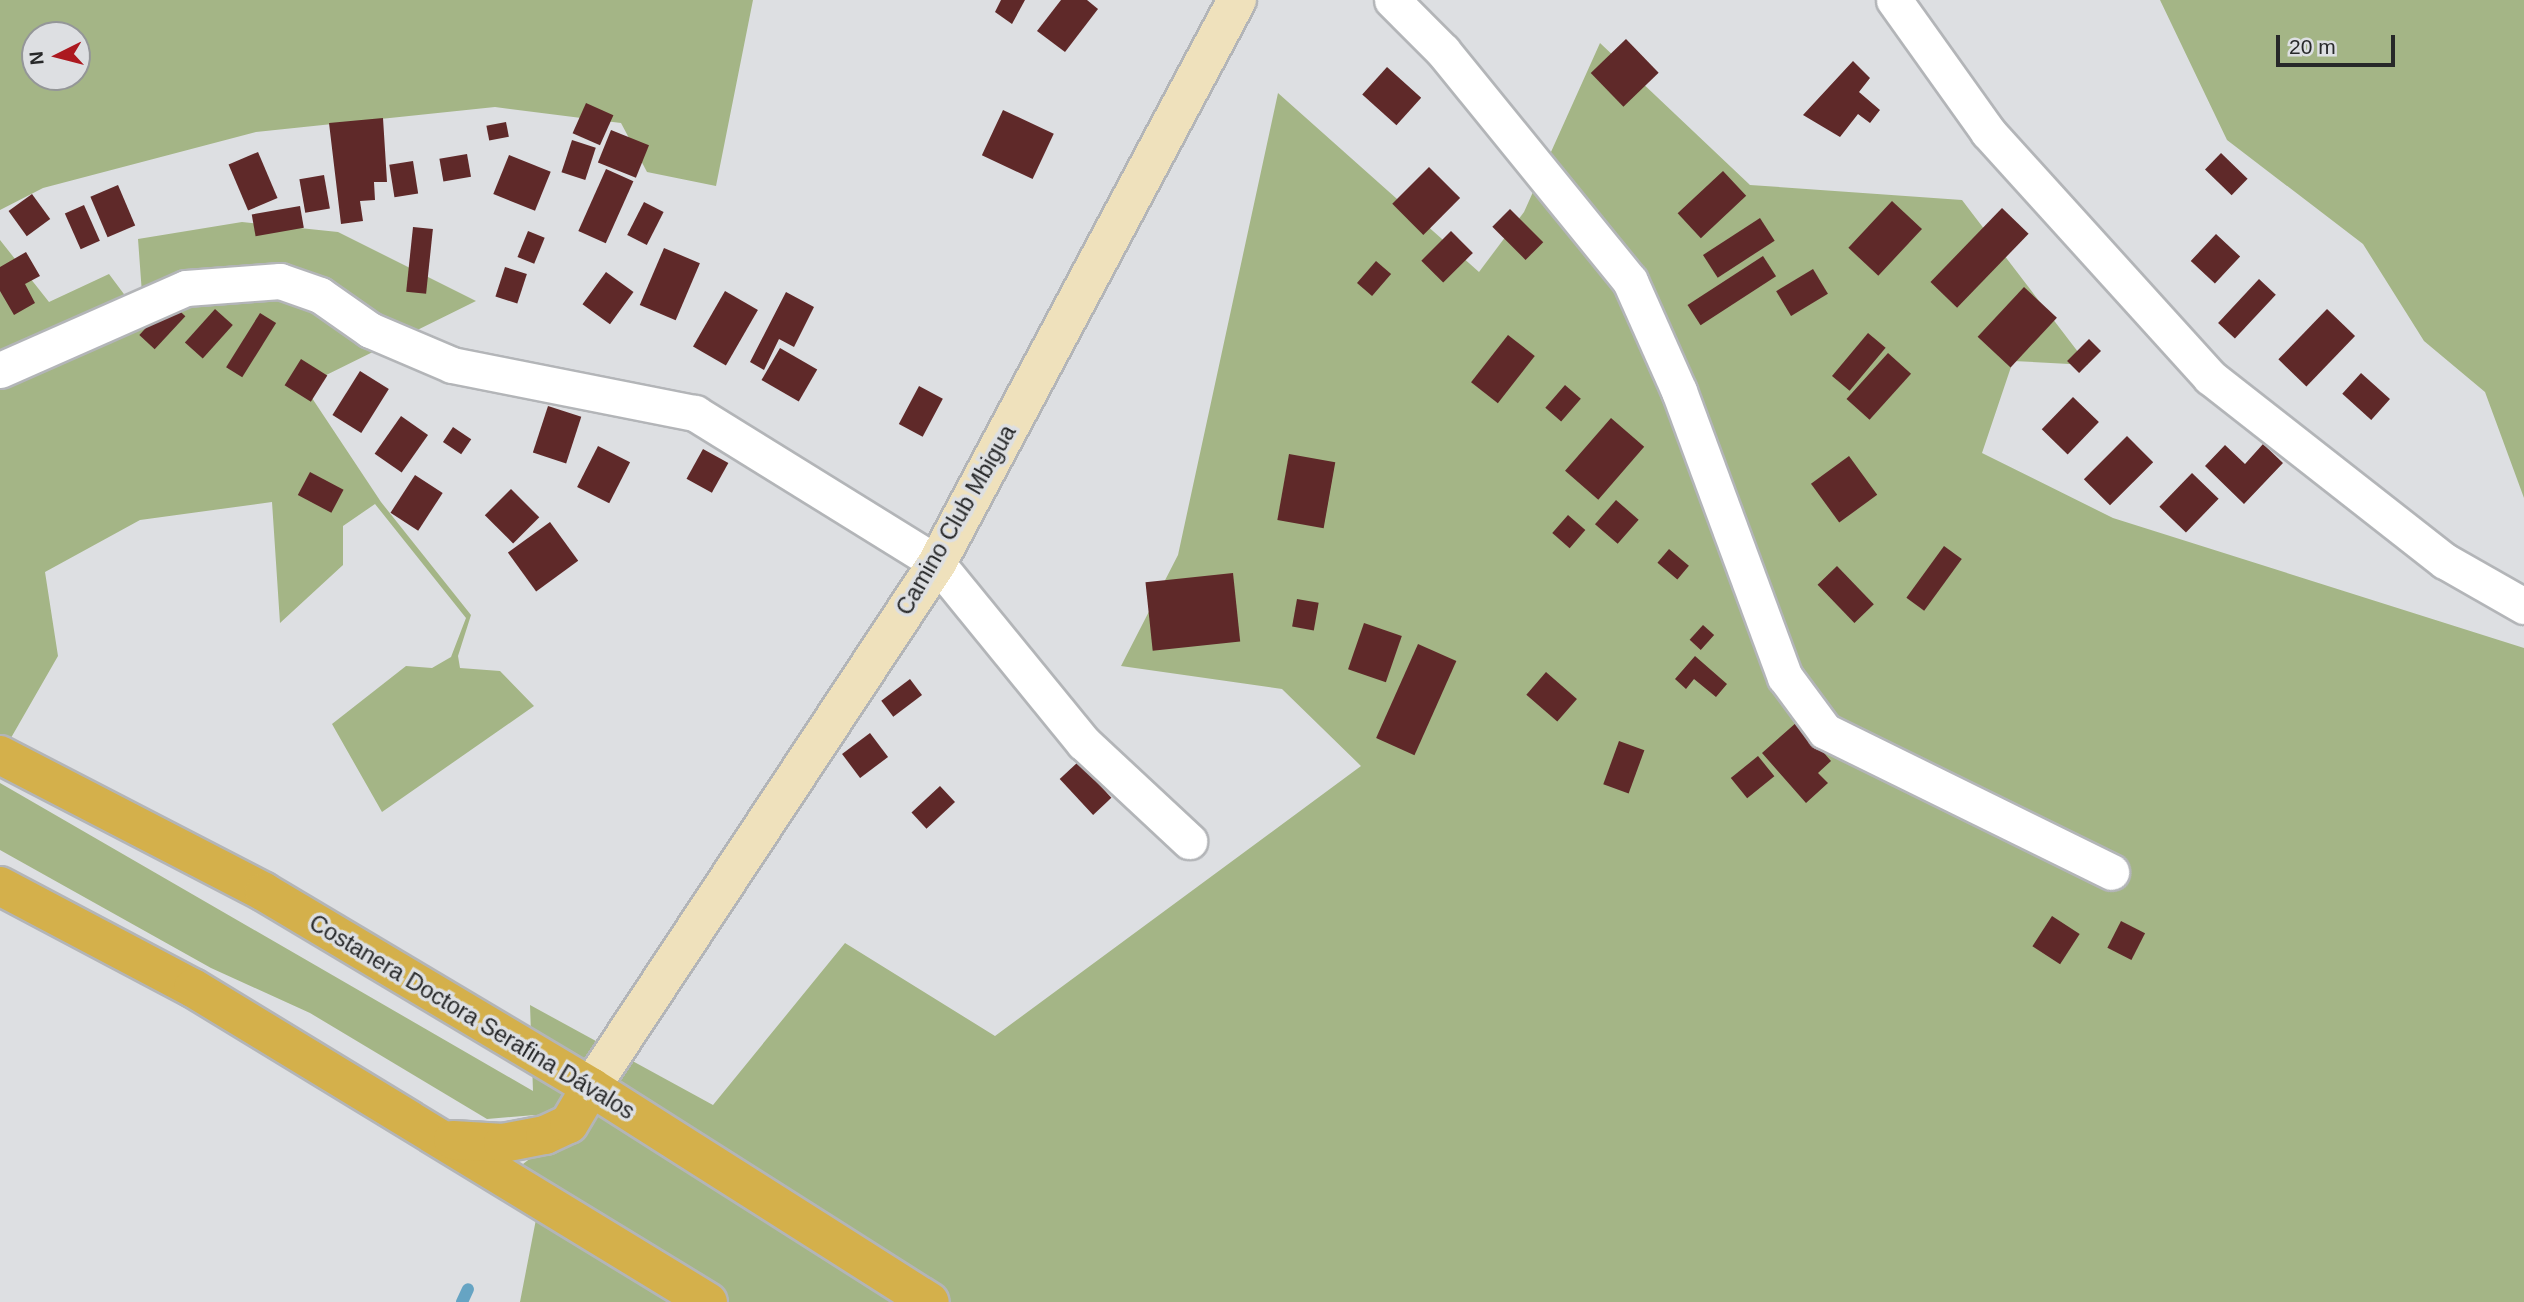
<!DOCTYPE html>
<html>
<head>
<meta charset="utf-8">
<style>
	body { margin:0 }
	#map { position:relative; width:2524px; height:1302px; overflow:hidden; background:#dddfe2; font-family:Arial,sans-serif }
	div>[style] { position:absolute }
	.green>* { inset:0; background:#a4b586 }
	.stream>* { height:12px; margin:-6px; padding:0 6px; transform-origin:6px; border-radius:6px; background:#66a4c3 }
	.building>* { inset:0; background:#5f2929; transform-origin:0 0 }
	.roads { filter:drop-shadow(2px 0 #b3b5b8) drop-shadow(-2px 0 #b3b5b8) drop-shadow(0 2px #b3b5b8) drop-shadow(0 -2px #b3b5b8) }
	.minor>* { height:35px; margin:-17.5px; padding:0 17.5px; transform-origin:17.5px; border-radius:17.5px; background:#fff }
	.secondary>* { height:38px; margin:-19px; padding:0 19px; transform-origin:19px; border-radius:19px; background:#efe1bc }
	.trunk>* { height:38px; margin:-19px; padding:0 19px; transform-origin:19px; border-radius:19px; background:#d4b04b }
	span { translate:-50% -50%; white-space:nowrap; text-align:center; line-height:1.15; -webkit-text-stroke:7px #dddfe2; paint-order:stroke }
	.street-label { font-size:23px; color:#272829 }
	.north { position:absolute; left:21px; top:21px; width:70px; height:70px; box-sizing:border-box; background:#dddfe2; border:2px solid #949698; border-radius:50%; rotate:264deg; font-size:19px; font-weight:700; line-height:28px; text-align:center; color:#272829 }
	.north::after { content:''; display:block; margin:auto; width:24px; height:32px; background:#ac1920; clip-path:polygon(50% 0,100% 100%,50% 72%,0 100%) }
	.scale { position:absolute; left:2276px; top:35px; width:119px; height:32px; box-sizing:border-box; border:4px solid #272829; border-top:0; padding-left:9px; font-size:21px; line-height:24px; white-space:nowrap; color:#272829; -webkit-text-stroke:5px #dddfe2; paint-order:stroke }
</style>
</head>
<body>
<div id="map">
	<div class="green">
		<div style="clip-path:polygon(evenodd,0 0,753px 0,716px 186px,647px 172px,621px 123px,495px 107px,256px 132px,43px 188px,0 210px,0 0,35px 35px,77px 35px,77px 77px,35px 77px,35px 35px)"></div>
		<div style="clip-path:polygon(2160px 0,2524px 0,2524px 498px,2485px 392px,2424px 341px,2363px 244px,2227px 140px)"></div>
		<div style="clip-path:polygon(1600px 43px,1750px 185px,1962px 200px,2088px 365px,2013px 361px,1982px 453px,2113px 518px,2524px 648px,2524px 1302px,520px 1302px,538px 1209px,523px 1164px,536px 1154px,535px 1115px,487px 1119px,310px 1013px,211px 968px,0 850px,0 783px,533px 1091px,530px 1005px,713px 1105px,845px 943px,995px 1036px,1361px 766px,1282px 689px,1121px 666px,1178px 555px,1278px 93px,1479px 272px,1524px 212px)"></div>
		<div style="clip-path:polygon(242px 222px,338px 232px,476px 301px,304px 386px,381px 502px,471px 615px,458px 656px,460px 668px,500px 671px,534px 706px,382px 812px,332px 724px,406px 666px,432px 668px,451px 657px,466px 618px,375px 504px,343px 526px,343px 565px,280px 623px,272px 502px,140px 520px,45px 572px,58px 656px,0 757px,0 240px,49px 302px,109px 274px,144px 321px,138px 239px)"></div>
	</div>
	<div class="stream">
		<div style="left:462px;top:1302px;width:14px;rotate:-65deg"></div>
	</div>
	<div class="building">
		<div style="clip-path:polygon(1001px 0,1025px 0,1012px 24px,995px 12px)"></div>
		<div style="clip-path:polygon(1061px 0,1087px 0,1098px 9px,1065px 52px,1037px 31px)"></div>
		<div style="left:1626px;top:39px;width:47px;height:49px;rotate:46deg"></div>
		<div style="clip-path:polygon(1853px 61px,1870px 78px,1859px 92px,1880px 110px,1870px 123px,1858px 114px,1840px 137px,1803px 115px)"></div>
		<div style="left:1387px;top:67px;width:46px;height:37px;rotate:42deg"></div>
		<div style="left:586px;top:103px;width:30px;height:33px;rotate:24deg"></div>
		<div style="left:1003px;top:110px;width:56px;height:50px;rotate:25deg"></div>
		<div style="clip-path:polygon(383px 118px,387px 182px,374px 182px,375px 200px,360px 201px,363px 221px,341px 224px,329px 123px)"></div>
		<div style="left:506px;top:122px;width:15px;height:20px;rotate:79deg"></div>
		<div style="left:611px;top:130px;width:41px;height:35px;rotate:22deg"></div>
		<div style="left:572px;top:140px;width:25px;height:34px;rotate:18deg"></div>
		<div style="left:258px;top:152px;width:50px;height:32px;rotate:67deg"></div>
		<div style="left:2221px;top:153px;width:37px;height:23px;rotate:44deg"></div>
		<div style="left:467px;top:154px;width:23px;height:28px;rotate:80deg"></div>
		<div style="left:509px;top:155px;width:45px;height:42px;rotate:22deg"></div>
		<div style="left:413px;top:161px;width:33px;height:24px;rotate:81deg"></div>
		<div style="left:1429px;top:167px;width:44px;height:52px;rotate:45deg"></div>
		<div style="left:606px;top:169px;width:30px;height:68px;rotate:24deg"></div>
		<div style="left:1723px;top:171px;width:34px;height:62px;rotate:47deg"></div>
		<div style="left:324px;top:175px;width:34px;height:25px;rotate:80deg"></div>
		<div style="left:118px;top:185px;width:44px;height:30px;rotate:67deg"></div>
		<div style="left:32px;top:194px;width:31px;height:29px;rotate:54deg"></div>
		<div style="left:1892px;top:201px;width:41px;height:64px;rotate:43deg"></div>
		<div style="left:644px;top:202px;width:22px;height:37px;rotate:27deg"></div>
		<div style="left:84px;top:205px;width:39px;height:21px;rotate:66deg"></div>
		<div style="left:300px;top:206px;width:22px;height:49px;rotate:80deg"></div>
		<div style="left:2002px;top:208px;width:37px;height:103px;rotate:44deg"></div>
		<div style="left:1510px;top:209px;width:47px;height:25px;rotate:45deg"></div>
		<div style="left:1760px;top:218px;width:27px;height:68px;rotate:57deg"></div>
		<div style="left:413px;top:227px;width:20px;height:65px;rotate:6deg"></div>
		<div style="left:528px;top:231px;width:18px;height:28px;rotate:22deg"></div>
		<div style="left:1451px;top:231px;width:31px;height:42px;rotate:45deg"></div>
		<div style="left:2216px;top:234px;width:33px;height:37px;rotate:43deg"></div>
		<div style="left:664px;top:248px;width:39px;height:62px;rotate:23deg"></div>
		<div style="clip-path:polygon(26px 252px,40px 276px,25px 284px,35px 303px,14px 315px,0 291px,0 267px)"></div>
		<div style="left:1763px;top:256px;width:24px;height:90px;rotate:57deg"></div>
		<div style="left:1376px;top:261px;width:20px;height:29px;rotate:41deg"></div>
		<div style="left:505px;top:267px;width:23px;height:31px;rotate:18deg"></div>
		<div style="left:1813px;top:269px;width:29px;height:43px;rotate:59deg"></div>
		<div style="left:606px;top:272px;width:34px;height:40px;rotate:36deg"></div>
		<div style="left:2259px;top:279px;width:23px;height:60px;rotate:43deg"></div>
		<div style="left:2024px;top:287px;width:45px;height:68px;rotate:43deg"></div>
		<div style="left:725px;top:291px;width:38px;height:64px;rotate:30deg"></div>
		<div style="clip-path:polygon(786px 292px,814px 307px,794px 347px,779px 339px,764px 370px,750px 362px)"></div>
		<div style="left:170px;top:302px;width:21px;height:45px;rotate:43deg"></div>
		<div style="left:215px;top:309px;width:24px;height:45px;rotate:42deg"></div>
		<div style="left:2327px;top:309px;width:39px;height:70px;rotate:44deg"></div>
		<div style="left:260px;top:313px;width:19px;height:64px;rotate:32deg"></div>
		<div style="left:1868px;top:333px;width:23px;height:56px;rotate:40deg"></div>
		<div style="left:1508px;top:335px;width:34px;height:60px;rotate:38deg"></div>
		<div style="left:2089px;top:339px;width:17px;height:31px;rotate:45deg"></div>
		<div style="left:780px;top:348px;width:43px;height:37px;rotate:30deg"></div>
		<div style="left:1888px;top:353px;width:31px;height:62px;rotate:42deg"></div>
		<div style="left:301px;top:359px;width:31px;height:31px;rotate:32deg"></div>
		<div style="left:360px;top:371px;width:34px;height:52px;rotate:32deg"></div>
		<div style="left:2361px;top:373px;width:39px;height:28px;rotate:42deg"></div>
		<div style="left:1565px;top:385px;width:21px;height:30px;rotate:41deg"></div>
		<div style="left:919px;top:386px;width:27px;height:43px;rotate:28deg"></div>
		<div style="left:2073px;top:397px;width:36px;height:45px;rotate:44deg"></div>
		<div style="left:548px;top:406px;width:35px;height:49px;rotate:18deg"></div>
		<div style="left:401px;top:416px;width:33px;height:46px;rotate:35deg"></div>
		<div style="left:1611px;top:418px;width:44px;height:70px;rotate:41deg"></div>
		<div style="left:453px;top:427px;width:22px;height:18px;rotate:34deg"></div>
		<div style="left:2127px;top:436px;width:37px;height:61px;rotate:45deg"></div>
		<div style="clip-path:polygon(2263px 444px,2283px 463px,2244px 504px,2205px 466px,2225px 445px,2245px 464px)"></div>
		<div style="left:598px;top:446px;width:36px;height:46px;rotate:27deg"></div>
		<div style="left:703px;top:449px;width:29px;height:34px;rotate:29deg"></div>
		<div style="left:1289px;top:454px;width:47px;height:67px;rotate:10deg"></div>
		<div style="left:1849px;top:456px;width:48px;height:47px;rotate:54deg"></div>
		<div style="left:310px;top:472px;width:38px;height:26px;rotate:28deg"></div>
		<div style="left:2192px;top:473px;width:37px;height:47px;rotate:44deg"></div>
		<div style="left:415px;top:475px;width:33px;height:45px;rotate:33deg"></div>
		<div style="left:511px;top:489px;width:40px;height:37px;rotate:45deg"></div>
		<div style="left:1616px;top:500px;width:30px;height:32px;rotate:41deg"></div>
		<div style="left:1568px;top:515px;width:23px;height:24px;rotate:41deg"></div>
		<div style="left:550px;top:522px;width:48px;height:52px;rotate:54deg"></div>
		<div style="left:1944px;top:546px;width:22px;height:64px;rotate:36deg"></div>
		<div style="left:1669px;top:549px;width:26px;height:18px;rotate:40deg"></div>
		<div style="left:1837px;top:566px;width:53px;height:27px;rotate:46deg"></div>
		<div style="left:1233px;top:573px;width:69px;height:88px;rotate:84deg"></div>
		<div style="left:1297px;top:599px;width:22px;height:28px;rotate:10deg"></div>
		<div style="left:1364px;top:623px;width:40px;height:49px;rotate:19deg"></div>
		<div style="left:1703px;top:625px;width:15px;height:20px;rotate:42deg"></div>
		<div style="left:1418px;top:644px;width:42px;height:103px;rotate:24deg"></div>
		<div style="clip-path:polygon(1695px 656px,1727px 684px,1716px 697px,1694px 679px,1686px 689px,1675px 679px)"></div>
		<div style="left:1546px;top:672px;width:41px;height:30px;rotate:41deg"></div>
		<div style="left:910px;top:679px;width:20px;height:36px;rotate:53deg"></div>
		<div style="clip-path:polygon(1797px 722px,1831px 761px,1818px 773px,1828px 783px,1806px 803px,1762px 753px)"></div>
		<div style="left:870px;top:733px;width:30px;height:35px;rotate:53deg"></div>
		<div style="left:1619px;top:741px;width:27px;height:46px;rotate:20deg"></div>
		<div style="left:1758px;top:756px;width:26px;height:35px;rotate:51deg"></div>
		<div style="left:1078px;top:762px;width:49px;height:25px;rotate:47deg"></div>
		<div style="left:940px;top:786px;width:22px;height:39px;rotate:47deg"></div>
		<div style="left:2052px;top:916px;width:33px;height:36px;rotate:33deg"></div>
		<div style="left:2121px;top:921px;width:27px;height:30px;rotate:27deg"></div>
	</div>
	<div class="roads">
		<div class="minor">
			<div style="left:1392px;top:0;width:72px;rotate:45deg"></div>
			<div style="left:1443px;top:51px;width:296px;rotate:50.9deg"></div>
			<div style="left:1630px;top:281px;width:120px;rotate:66deg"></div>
			<div style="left:1679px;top:391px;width:305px;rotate:69.7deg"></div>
			<div style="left:1785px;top:677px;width:67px;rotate:53.5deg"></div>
			<div style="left:1825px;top:731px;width:319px;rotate:26.2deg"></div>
			<div style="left:1894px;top:0;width:162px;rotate:54.5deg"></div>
			<div style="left:1988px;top:132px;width:331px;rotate:47.8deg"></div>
			<div style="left:2210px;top:377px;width:298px;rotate:38.1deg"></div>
			<div style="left:2445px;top:561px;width:91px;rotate:29.7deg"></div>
			<div style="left:0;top:370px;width:203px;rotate:-23.8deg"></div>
			<div style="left:186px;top:288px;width:94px;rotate:-4.3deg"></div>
			<div style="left:280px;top:281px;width:42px;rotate:19.3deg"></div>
			<div style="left:320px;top:295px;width:61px;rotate:35deg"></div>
			<div style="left:370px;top:330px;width:89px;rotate:23.1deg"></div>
			<div style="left:452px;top:365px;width:248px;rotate:11.2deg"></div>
			<div style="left:695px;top:413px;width:285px;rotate:31.8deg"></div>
			<div style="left:937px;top:563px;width:232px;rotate:50.8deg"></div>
			<div style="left:1084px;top:743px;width:144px;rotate:43deg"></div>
		</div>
		<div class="secondary">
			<div style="left:591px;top:1087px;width:628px;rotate:-56.56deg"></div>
			<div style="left:937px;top:563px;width:638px;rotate:-61.95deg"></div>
		</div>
		<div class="trunk">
			<div style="left:0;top:755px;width:297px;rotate:27.4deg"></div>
			<div style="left:264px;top:892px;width:381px;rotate:30.8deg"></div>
			<div style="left:591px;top:1087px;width:401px;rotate:32.4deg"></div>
			<div style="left:0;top:886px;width:218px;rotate:27.9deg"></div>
			<div style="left:193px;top:988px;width:603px;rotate:31.37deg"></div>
			<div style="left:453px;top:1140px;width:50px;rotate:3.4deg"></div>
			<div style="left:503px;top:1143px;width:43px;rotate:-10.8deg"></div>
			<div style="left:545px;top:1135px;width:26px;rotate:-25deg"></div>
			<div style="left:569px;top:1124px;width:43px;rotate:-59.3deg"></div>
		</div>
	</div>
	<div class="street-label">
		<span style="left:956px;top:520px;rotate:-60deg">Camino Club Mbigua</span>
		<span style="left:472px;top:1017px;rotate:31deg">Costanera Doctora Serafina Dávalos</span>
	</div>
	<div class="north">N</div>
	<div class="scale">20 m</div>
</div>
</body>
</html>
